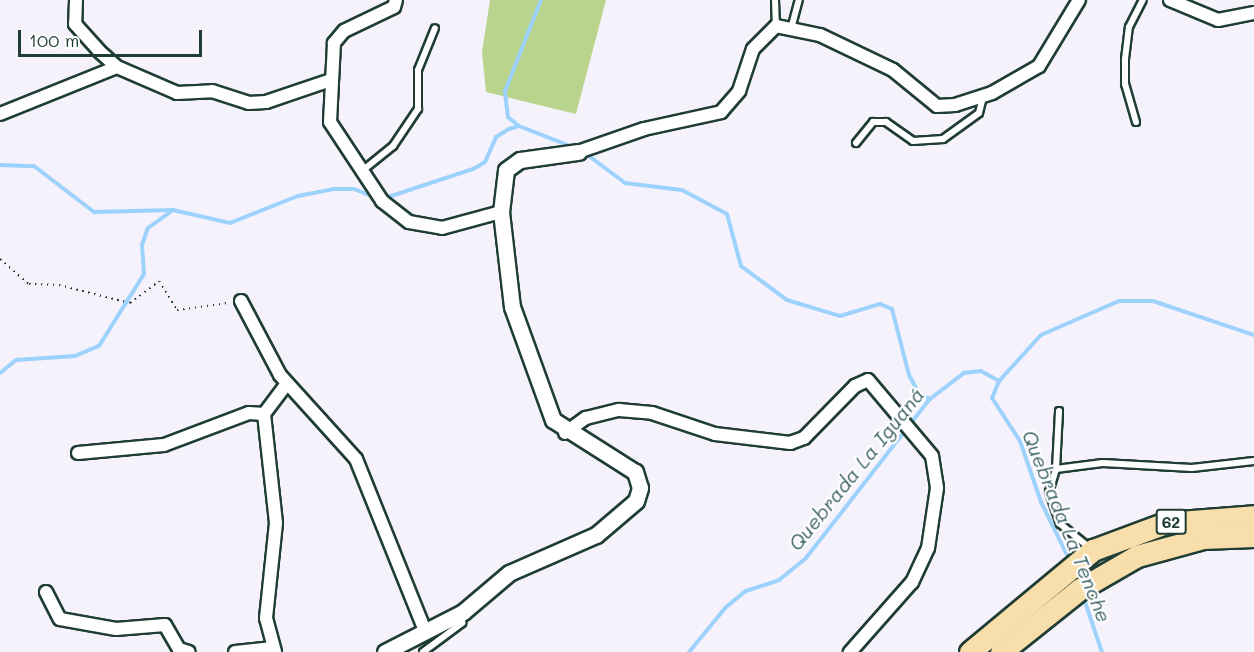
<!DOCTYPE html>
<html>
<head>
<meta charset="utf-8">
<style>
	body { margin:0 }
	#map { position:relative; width:1254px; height:652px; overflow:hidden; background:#f5f2fc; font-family:Mali,sans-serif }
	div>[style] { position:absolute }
	.green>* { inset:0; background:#b9d48c }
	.stream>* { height:4px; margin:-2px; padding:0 2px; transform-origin:2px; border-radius:2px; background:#9dd2fc }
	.path>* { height:2px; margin-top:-1px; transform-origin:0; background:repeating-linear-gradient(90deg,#1f3d34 0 1.5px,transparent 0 6px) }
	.roads { filter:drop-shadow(2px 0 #1f3d34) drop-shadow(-2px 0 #1f3d34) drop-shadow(0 2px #1f3d34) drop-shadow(0 -2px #1f3d34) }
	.service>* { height:6px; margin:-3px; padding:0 3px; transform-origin:3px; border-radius:3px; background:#fff }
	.minor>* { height:12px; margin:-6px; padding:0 6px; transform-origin:6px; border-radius:6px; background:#fff }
	.tertiary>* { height:15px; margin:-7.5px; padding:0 7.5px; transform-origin:7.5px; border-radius:7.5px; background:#fff }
	.trunk>* { height:21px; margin:-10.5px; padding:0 10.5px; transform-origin:10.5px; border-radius:10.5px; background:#f8deab }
	span { translate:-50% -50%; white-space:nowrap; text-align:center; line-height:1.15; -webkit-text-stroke:4.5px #fff; paint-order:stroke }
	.shield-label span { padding:2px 4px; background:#fff; border:2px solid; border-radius:4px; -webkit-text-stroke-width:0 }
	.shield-label { font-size:16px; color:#1f3d34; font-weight:700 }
	.water-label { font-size:20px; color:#3e6266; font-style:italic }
	.scale { position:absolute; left:18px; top:30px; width:184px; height:27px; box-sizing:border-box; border:3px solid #1f3d34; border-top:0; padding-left:8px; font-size:18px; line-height:21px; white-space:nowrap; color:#1f3d34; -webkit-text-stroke:4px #fff; paint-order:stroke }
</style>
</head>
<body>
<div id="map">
	<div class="green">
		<div style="clip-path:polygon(490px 0,606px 0,576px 114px,486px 92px,482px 52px)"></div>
	</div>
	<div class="stream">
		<div style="left:519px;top:126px;width:14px;rotate:-141deg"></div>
		<div style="left:508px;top:117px;width:26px;rotate:-97deg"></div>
		<div style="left:505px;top:91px;width:98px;rotate:-68.4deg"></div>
		<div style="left:585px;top:153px;width:50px;rotate:36.9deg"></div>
		<div style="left:625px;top:183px;width:57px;rotate:7deg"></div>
		<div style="left:682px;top:190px;width:51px;rotate:28.1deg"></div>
		<div style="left:727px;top:214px;width:54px;rotate:74.9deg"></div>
		<div style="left:741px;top:266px;width:57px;rotate:36.5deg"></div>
		<div style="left:787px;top:300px;width:55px;rotate:16.8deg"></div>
		<div style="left:840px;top:316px;width:42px;rotate:-16.7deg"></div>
		<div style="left:880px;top:304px;width:13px;rotate:23deg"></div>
		<div style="left:892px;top:309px;width:68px;rotate:75.6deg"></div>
		<div style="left:909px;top:375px;width:21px;rotate:62deg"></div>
		<div style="left:919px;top:394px;width:12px;rotate:24deg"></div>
		<div style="left:0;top:165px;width:34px;rotate:2deg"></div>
		<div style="left:34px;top:166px;width:76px;rotate:37.5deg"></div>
		<div style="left:94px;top:212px;width:79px;rotate:-1.5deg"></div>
		<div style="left:385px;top:198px;width:93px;rotate:-18.2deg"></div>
		<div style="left:473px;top:169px;width:14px;rotate:-30deg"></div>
		<div style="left:485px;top:162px;width:27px;rotate:-66deg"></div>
		<div style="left:496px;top:137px;width:15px;rotate:-32deg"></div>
		<div style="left:509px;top:129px;width:10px;rotate:-17deg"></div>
		<div style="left:519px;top:126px;width:58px;rotate:21.3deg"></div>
		<div style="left:0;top:373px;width:21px;rotate:-39deg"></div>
		<div style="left:16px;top:360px;width:59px;rotate:-3.9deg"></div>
		<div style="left:75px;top:356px;width:26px;rotate:-23deg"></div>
		<div style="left:99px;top:346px;width:85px;rotate:-58deg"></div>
		<div style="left:144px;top:274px;width:29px;rotate:-94deg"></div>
		<div style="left:142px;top:245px;width:18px;rotate:-71deg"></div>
		<div style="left:148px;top:228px;width:31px;rotate:-36deg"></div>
		<div style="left:173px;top:210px;width:58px;rotate:12.8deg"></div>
		<div style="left:230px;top:223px;width:73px;rotate:-21.7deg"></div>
		<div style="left:298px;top:196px;width:36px;rotate:-11deg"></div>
		<div style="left:333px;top:189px;width:21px"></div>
		<div style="left:354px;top:189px;width:22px;rotate:22deg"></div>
		<div style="left:999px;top:381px;width:18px;rotate:112deg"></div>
		<div style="left:992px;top:398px;width:51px;rotate:56.9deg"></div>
		<div style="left:1020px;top:441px;width:65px;rotate:71deg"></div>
		<div style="left:1041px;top:502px;width:66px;rotate:63.8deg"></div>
		<div style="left:1083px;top:596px;width:59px;rotate:71.3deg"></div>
		<div style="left:689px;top:652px;width:58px;rotate:-50.6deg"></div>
		<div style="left:726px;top:607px;width:26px;rotate:-39deg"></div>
		<div style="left:746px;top:591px;width:35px;rotate:-18deg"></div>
		<div style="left:779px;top:580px;width:35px;rotate:-39deg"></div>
		<div style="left:806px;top:558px;width:202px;rotate:-52.1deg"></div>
		<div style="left:930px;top:399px;width:43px;rotate:-37.4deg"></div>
		<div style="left:964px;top:373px;width:17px;rotate:-7deg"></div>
		<div style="left:981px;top:371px;width:21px;rotate:29deg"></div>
		<div style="left:999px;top:381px;width:62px;rotate:-47.6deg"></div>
		<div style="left:1041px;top:335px;width:85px;rotate:-23.6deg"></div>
		<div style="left:1119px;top:301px;width:34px"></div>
		<div style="left:1153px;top:301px;width:107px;rotate:18.6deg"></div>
	</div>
	<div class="path">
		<div style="left:0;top:259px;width:38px;rotate:41deg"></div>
		<div style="left:29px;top:284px;width:30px;rotate:2deg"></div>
		<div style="left:59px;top:285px;width:73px;rotate:14.2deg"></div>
		<div style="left:130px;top:303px;width:36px;rotate:-37deg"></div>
		<div style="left:159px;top:281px;width:34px;rotate:58deg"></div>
		<div style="left:177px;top:310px;width:52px;rotate:-7.7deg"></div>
	</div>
	<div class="roads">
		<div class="service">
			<div style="left:775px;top:0;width:26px;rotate:88deg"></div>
			<div style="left:791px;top:29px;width:30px;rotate:-75deg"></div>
			<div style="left:1136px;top:122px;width:40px;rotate:-106deg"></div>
			<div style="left:1125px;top:84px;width:25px;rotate:-90deg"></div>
			<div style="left:1125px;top:59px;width:32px;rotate:-83deg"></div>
			<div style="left:1129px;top:27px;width:30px;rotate:-63deg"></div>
			<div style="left:856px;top:143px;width:27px;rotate:-51deg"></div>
			<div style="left:873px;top:122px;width:13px"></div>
			<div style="left:886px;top:122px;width:33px;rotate:35deg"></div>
			<div style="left:913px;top:141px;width:30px;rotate:-4deg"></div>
			<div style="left:943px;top:139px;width:44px;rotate:-35.8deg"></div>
			<div style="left:979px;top:113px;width:16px;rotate:-76deg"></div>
			<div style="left:362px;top:171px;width:40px;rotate:-39deg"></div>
			<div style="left:393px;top:146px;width:45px;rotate:-56deg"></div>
			<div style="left:418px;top:109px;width:39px;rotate:-90deg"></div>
			<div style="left:418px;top:70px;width:45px;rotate:-68deg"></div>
			<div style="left:1056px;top:469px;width:58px;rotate:-87deg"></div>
			<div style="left:1090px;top:548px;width:38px;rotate:-141deg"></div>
			<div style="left:1060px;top:524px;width:34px;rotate:-109deg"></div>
			<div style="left:1049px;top:492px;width:24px;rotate:-73deg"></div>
			<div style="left:1056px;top:469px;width:47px;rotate:-7.3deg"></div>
			<div style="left:1103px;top:463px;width:89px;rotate:3.2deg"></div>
			<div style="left:1192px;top:468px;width:62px;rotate:-6.4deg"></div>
			<div style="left:423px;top:652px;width:49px;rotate:-36.6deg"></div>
			<div style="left:462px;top:623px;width:8px;rotate:-83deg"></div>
		</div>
		<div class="minor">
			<div style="left:76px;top:0;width:24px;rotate:92deg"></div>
			<div style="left:75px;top:24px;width:36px;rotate:48deg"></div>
			<div style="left:99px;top:51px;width:24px;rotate:42deg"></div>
			<div style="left:117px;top:67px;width:65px;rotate:23.4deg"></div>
			<div style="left:177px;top:93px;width:35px;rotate:-3deg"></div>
			<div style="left:212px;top:91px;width:39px;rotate:18deg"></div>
			<div style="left:249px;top:103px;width:17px;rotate:-3deg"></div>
			<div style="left:266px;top:102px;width:65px;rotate:-18.7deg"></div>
			<div style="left:396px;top:0;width:7px;rotate:106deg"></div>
			<div style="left:394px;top:7px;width:55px;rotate:154.4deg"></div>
			<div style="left:344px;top:31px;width:16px;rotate:130deg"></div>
			<div style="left:334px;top:43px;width:79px;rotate:92.9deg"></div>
			<div style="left:330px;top:122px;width:95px;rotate:56.6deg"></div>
			<div style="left:382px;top:201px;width:34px;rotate:38deg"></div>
			<div style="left:409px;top:222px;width:34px;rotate:10deg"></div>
			<div style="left:442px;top:228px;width:61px;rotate:-15.2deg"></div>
			<div style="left:1170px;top:0;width:52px;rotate:22.6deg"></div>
			<div style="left:1218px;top:20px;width:37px;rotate:-11deg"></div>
			<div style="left:0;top:114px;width:126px;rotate:-21.9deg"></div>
			<div style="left:578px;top:152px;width:70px;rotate:-19.2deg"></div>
			<div style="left:644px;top:129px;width:79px;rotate:-12.4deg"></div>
			<div style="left:721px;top:112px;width:28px;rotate:-49deg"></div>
			<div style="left:739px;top:91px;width:44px;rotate:-71.6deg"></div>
			<div style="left:753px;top:49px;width:33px;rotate:-45deg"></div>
			<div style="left:776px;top:26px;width:45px;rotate:11.6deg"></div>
			<div style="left:820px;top:35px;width:81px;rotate:25.6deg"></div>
			<div style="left:893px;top:70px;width:57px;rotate:39.3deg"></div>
			<div style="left:937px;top:106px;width:18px;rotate:-3deg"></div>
			<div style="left:955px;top:105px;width:39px;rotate:-18deg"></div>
			<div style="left:992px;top:93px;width:54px;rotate:-29.9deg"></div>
			<div style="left:1039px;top:66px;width:77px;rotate:-58.8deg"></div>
			<div style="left:241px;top:301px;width:84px;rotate:62.2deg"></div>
			<div style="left:280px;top:375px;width:113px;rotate:47.9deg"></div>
			<div style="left:356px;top:459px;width:185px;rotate:68.1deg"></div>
			<div style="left:264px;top:414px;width:110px;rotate:83.7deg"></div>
			<div style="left:276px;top:523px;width:96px;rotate:96deg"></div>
			<div style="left:266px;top:618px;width:35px;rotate:75deg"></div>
			<div style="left:565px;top:433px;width:26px;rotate:-36deg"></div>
			<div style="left:586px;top:418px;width:34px;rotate:-14deg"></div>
			<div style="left:619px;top:410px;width:33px;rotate:5deg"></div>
			<div style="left:652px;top:413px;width:66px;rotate:18.4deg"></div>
			<div style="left:715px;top:434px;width:76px;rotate:6.8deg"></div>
			<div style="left:790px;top:443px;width:15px;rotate:-20deg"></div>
			<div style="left:804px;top:438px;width:73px;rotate:-45.6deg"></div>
			<div style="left:855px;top:386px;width:14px;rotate:-25deg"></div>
			<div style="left:868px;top:380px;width:99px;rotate:49.9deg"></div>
			<div style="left:932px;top:456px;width:32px;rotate:81deg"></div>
			<div style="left:937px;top:488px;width:61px;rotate:98.5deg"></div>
			<div style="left:928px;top:548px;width:38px;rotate:115deg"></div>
			<div style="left:912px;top:582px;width:94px;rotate:131.5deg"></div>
			<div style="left:78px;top:453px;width:86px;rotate:-5.3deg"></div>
			<div style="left:164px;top:445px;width:91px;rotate:-20.6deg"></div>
			<div style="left:249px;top:413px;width:15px;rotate:4deg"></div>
			<div style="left:264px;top:414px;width:38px;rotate:-53deg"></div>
			<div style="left:46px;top:592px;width:30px;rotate:63deg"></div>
			<div style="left:60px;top:619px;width:57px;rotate:10.1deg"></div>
			<div style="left:116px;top:629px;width:49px;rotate:-4.7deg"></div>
			<div style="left:165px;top:625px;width:28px;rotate:60deg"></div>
			<div style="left:179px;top:649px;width:10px;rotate:17deg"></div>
			<div style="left:235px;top:652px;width:38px;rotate:-6deg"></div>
		</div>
		<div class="tertiary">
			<div style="left:385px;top:652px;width:88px;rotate:-27.1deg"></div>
			<div style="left:463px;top:612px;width:60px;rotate:-40.3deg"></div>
			<div style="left:509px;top:573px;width:95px;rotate:-23.6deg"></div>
			<div style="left:596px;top:535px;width:52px;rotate:-40.4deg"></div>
			<div style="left:636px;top:501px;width:14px;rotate:-73deg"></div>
			<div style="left:640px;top:488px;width:17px;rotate:-107deg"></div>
			<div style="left:635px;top:472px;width:97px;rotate:-147.6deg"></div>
			<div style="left:553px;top:420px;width:120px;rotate:-109.9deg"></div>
			<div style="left:512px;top:307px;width:96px;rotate:-96.6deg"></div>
			<div style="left:501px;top:212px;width:42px;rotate:-83.2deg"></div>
			<div style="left:506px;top:170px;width:17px;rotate:-36deg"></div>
			<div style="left:520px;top:160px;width:59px;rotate:-7.9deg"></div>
		</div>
		<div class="trunk">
			<div style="left:970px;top:652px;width:160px;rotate:-39.7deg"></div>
			<div style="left:1093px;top:550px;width:78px;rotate:-20.3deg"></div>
			<div style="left:1166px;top:523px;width:88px;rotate:-4.5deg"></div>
			<div style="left:1001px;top:652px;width:101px;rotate:-38.6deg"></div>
			<div style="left:1080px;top:589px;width:66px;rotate:-30.1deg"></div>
			<div style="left:1137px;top:556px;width:68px;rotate:-15.3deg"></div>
			<div style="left:1203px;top:538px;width:51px;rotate:-2.2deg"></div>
		</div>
	</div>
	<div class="shield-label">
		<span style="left:1171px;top:522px">62</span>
	</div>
	<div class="water-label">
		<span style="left:856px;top:469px;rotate:-51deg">Quebrada La Iguaná</span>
		<span style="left:1067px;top:526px;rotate:68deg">Quebrada La Tenche</span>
	</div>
	<div class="scale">100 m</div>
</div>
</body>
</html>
